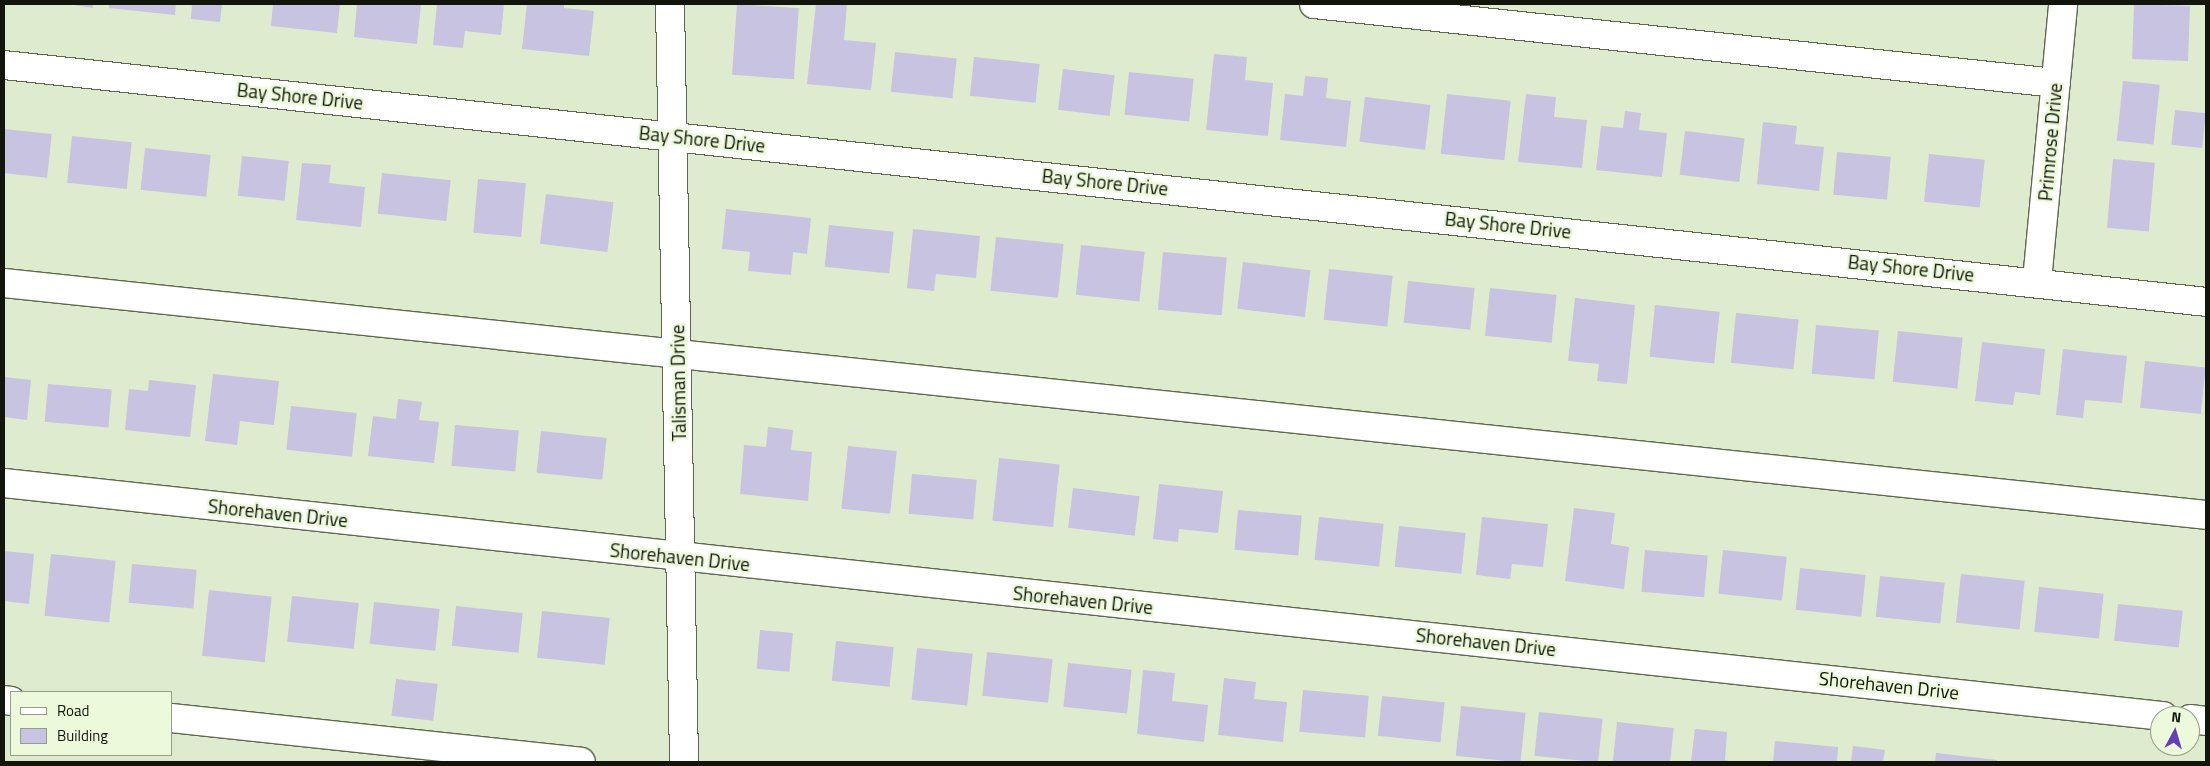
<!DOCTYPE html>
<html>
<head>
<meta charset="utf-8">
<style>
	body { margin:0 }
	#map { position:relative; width:2210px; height:766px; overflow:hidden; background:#dfebce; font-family:"Titillium Web",sans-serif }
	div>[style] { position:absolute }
	.building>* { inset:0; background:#c7c3e0; transform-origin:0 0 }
	.roads { filter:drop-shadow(1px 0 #5e684e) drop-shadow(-1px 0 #5e684e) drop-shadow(0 1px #5e684e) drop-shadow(0 -1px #5e684e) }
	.minor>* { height:28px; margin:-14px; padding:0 14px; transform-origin:14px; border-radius:14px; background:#fff }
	span { translate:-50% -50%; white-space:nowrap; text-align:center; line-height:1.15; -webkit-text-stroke:5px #ecf9db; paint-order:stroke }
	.street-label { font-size:19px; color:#11150b }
	.frame { position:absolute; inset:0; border:5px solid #11150b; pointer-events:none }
	.legend { position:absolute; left:10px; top:691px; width:162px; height:65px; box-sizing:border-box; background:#ecf9db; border:1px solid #949e88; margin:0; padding:6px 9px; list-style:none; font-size:15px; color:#11150b }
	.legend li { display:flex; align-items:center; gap:10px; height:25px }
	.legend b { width:25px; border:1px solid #949e88 }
	.north { position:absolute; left:2150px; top:706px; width:50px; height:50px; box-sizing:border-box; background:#ecf9db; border:1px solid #949e88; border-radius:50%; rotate:6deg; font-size:14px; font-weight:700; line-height:20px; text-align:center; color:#11150b }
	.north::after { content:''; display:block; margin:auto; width:18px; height:22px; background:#6540b8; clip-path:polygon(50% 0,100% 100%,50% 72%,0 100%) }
</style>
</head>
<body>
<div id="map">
	<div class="building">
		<div style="clip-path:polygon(67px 4px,93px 4px,93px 8px)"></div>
		<div style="clip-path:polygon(109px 4px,176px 4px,175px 15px,109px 8px)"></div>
		<div style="clip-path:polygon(192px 4px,222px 4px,220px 22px,191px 19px)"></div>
		<div style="clip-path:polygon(273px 4px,340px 4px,337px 33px,271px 26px)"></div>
		<div style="clip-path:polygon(357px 4px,421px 4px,417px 44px,354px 37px)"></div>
		<div style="clip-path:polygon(437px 4px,504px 4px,501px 35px,465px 31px,463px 48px,433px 45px)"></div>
		<div style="clip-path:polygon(527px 4px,564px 4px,564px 8px,594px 11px,589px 56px,522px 49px)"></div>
		<div style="left:737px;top:4px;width:62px;height:71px;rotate:4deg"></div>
		<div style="clip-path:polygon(816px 4px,847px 4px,844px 40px,876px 43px,871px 90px,807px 84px)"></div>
		<div style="left:2134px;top:4px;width:56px;height:55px;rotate:2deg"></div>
		<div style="left:895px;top:52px;width:62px;height:40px;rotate:6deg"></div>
		<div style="clip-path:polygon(1214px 54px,1247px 57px,1245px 80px,1273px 83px,1268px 136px,1206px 130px)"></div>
		<div style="left:974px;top:57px;width:66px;height:39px;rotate:6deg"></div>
		<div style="left:1063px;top:69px;width:52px;height:41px;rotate:7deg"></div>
		<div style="left:1129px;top:72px;width:65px;height:43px;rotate:6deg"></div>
		<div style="clip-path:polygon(1305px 76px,1328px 78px,1326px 98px,1351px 101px,1346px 147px,1280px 140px,1285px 94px,1303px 96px)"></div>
		<div style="left:2123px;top:81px;width:37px;height:60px;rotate:6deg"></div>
		<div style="left:1447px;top:94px;width:64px;height:60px;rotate:6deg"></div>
		<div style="clip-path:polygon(1526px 94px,1556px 97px,1554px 117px,1587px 120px,1582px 168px,1518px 162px)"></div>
		<div style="left:1365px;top:97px;width:66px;height:45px;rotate:7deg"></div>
		<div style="left:2175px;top:110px;width:31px;height:35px;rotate:6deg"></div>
		<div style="clip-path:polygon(1625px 111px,1641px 113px,1639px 130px,1667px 133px,1662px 177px,1596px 170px,1601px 126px,1623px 128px)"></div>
		<div style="clip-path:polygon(1763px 122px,1797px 126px,1795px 144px,1824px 147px,1819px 191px,1757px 184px)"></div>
		<div style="left:4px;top:129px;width:48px;height:44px;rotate:6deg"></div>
		<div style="left:1685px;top:131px;width:60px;height:44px;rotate:7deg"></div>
		<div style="left:72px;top:136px;width:60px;height:47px;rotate:6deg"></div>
		<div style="left:145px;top:148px;width:66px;height:42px;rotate:6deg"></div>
		<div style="left:1837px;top:152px;width:54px;height:43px;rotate:5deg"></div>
		<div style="left:1929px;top:154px;width:56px;height:48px;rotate:6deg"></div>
		<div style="left:242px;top:156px;width:47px;height:40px;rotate:6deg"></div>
		<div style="left:2113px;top:159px;width:42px;height:69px;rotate:5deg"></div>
		<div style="clip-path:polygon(302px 163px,331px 165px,329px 183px,365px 187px,361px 227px,296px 220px)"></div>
		<div style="left:382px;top:173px;width:69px;height:41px;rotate:6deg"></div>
		<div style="left:478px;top:179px;width:48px;height:54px;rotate:5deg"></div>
		<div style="left:546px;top:194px;width:68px;height:50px;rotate:7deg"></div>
		<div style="clip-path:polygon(726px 209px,811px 218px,807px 254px,793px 252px,791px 275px,748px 271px,750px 252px,722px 249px)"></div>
		<div style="left:829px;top:225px;width:65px;height:42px;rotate:6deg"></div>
		<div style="clip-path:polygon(913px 229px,980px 236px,976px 278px,936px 274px,934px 291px,907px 288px)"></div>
		<div style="left:996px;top:237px;width:68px;height:54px;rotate:6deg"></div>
		<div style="left:1081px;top:245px;width:64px;height:50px;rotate:6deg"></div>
		<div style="left:1163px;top:252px;width:64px;height:58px;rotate:5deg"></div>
		<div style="left:1243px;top:262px;width:68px;height:47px;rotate:7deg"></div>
		<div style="left:1329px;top:269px;width:64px;height:51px;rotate:6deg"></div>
		<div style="left:1408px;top:281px;width:67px;height:42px;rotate:6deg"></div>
		<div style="left:1490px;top:288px;width:67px;height:48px;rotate:6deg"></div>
		<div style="clip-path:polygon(1575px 298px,1635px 305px,1627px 384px,1597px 381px,1599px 364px,1568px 361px)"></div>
		<div style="left:1655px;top:305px;width:65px;height:52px;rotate:6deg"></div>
		<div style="left:1736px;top:313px;width:63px;height:50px;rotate:6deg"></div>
		<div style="left:1816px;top:325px;width:63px;height:49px;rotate:5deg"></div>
		<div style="left:1898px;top:331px;width:65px;height:51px;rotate:6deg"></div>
		<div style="clip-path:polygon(1982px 342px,2045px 349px,2040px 395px,2015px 392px,2013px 405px,1975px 401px)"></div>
		<div style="clip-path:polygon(2063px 349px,2127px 356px,2122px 403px,2085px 400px,2083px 418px,2056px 415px)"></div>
		<div style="left:2145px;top:361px;width:61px;height:47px;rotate:6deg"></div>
		<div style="clip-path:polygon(213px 374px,279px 381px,274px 425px,240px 421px,237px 445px,205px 441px)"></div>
		<div style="clip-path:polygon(4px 377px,31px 380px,27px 420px,4px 417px)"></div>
		<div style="clip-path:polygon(149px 380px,196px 385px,190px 437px,125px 430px,129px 389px,148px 391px)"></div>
		<div style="left:48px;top:384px;width:64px;height:38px;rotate:5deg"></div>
		<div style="clip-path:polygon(398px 399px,422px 402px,419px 420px,439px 422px,434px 463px,368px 456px,373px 416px,396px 419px)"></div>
		<div style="left:291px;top:406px;width:66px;height:44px;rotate:6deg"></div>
		<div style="left:455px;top:425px;width:64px;height:41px;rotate:5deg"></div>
		<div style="clip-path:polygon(768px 427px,793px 430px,791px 450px,812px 452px,808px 501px,740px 494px,744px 445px,766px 447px)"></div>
		<div style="left:541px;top:431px;width:66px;height:42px;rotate:6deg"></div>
		<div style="left:848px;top:446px;width:49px;height:63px;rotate:6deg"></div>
		<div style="left:999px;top:458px;width:61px;height:63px;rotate:6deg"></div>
		<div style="left:912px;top:474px;width:65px;height:40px;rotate:5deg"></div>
		<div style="clip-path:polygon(1159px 484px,1223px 491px,1218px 533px,1179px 529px,1178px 542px,1153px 539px)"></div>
		<div style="left:1073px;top:488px;width:67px;height:40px;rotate:7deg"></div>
		<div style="clip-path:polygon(1574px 508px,1615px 513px,1611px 544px,1629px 547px,1624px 589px,1565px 581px)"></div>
		<div style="left:1238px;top:510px;width:64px;height:40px;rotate:5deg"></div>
		<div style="left:1319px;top:517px;width:65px;height:43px;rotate:6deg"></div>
		<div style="clip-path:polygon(1482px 517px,1548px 524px,1543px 567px,1512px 564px,1510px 579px,1476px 575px)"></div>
		<div style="left:1399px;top:526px;width:67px;height:41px;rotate:6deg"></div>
		<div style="left:1645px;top:550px;width:63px;height:42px;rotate:5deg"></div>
		<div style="left:1723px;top:550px;width:64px;height:44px;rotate:6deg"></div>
		<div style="clip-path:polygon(4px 551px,34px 554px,29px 604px,4px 601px)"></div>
		<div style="left:51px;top:554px;width:65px;height:62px;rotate:6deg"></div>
		<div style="left:132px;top:564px;width:65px;height:39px;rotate:5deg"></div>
		<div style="left:1800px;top:568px;width:66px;height:42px;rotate:6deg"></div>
		<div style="left:1961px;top:574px;width:64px;height:49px;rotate:6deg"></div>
		<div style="left:1880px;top:576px;width:65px;height:41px;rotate:6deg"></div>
		<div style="left:2039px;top:587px;width:65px;height:45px;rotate:6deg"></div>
		<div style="left:209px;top:590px;width:63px;height:66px;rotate:6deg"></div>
		<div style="left:292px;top:596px;width:67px;height:46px;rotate:6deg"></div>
		<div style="left:374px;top:602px;width:66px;height:42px;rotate:6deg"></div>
		<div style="left:2118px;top:604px;width:65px;height:37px;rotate:6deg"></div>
		<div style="left:456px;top:606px;width:67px;height:40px;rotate:6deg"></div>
		<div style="left:542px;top:611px;width:68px;height:47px;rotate:6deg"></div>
		<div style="left:760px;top:630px;width:33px;height:39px;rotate:5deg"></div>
		<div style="left:836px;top:641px;width:58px;height:40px;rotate:6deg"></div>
		<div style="left:917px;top:648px;width:56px;height:52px;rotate:6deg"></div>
		<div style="left:987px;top:652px;width:66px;height:44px;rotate:6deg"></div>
		<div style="left:1068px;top:663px;width:64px;height:44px;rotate:6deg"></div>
		<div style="clip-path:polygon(1143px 670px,1175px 673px,1172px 701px,1208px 705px,1204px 742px,1137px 734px)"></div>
		<div style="clip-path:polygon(1224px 678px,1256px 682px,1254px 699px,1287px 702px,1283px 742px,1218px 735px)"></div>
		<div style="left:396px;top:679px;width:42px;height:37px;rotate:7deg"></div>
		<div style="left:1303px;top:690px;width:66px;height:42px;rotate:5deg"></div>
		<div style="left:1382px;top:696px;width:63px;height:40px;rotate:6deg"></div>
		<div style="left:1461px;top:706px;width:65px;height:50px;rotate:6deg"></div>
		<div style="left:1539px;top:712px;width:64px;height:44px;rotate:6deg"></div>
		<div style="left:1617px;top:722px;width:57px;height:39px;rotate:6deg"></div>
		<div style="clip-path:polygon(1695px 729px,1727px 732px,1725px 760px,1734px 762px,1691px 762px)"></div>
		<div style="clip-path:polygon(1775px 741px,1838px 747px,1837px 762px,1773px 762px)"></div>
		<div style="clip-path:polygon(1853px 746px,1885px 750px,1883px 762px,1851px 762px)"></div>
		<div style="clip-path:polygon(1936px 753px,1997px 760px,1997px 762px,1935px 762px)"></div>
	</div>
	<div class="roads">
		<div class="minor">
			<div style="left:670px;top:4px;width:758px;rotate:88.94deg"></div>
			<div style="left:1314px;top:4px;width:746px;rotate:6.08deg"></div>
			<div style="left:4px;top:65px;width:2215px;rotate:6.14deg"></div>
			<div style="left:2037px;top:281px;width:278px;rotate:-84.6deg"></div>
			<div style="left:4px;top:283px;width:2214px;rotate:6.01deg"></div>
			<div style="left:4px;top:483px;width:2172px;rotate:6.16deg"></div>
			<div style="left:4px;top:700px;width:7px;rotate:8deg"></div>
			<div style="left:171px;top:718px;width:412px;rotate:6.1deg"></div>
			<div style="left:2190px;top:719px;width:16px;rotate:7deg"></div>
		</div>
	</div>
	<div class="street-label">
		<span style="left:300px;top:96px;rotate:6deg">Bay Shore Drive</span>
		<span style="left:702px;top:139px;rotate:6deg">Bay Shore Drive</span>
		<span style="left:2050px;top:142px;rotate:-85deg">Primrose Drive</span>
		<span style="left:1105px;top:182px;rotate:6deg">Bay Shore Drive</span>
		<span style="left:1508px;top:225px;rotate:6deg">Bay Shore Drive</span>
		<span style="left:1911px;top:268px;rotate:6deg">Bay Shore Drive</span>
		<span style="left:678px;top:383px;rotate:-91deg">Talisman Drive</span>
		<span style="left:278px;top:513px;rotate:6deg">Shorehaven Drive</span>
		<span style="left:680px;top:557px;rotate:6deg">Shorehaven Drive</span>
		<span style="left:1083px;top:600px;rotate:6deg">Shorehaven Drive</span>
		<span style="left:1486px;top:642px;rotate:6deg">Shorehaven Drive</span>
		<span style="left:1889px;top:685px;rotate:6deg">Shorehaven Drive</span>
	</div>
	<div class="frame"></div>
	<ul class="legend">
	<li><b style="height:6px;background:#fff"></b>Road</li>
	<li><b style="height:14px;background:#c7c3e0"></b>Building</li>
	</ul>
	<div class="north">N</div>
</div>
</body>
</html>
